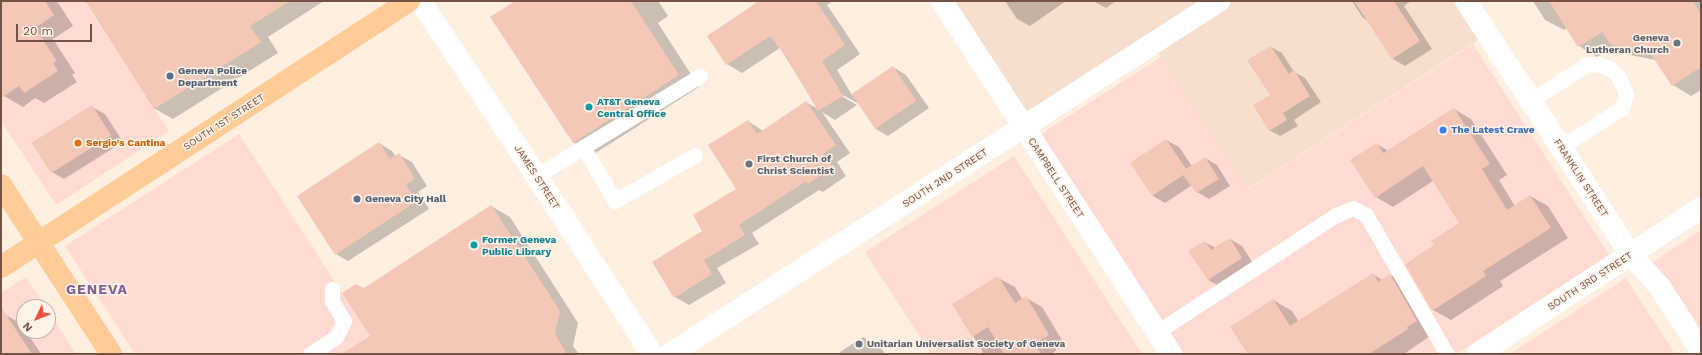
<!DOCTYPE html>
<html>
<head>
<meta charset="utf-8">
<style>
	body { margin:0 }
	#map { position:relative; width:1702px; height:355px; overflow:hidden; background:#feefe1; font-family:"Work Sans",sans-serif }
	div>[style] { position:absolute }
	.residential>* { inset:0; background:#f6dfcf }
	.commercial>* { inset:0; background:#ffdbd4 }
	.shadow>* { inset:0; background:#0003 }
	.building>* { inset:0; background:#f5c7b7; transform-origin:0 0 }
	.lane>* { height:15px; margin:-7.5px; padding:0 7.5px; transform-origin:7.5px; border-radius:7.5px; background:#fff }
	.street>* { height:22px; margin:-11px; padding:0 11px; transform-origin:11px; border-radius:11px; background:#fff }
	.primary>* { height:22px; margin:-11px; padding:0 11px; transform-origin:11px; border-radius:11px; background:#ffcb96 }
	.dots>* { width:11px; height:11px; translate:-50% -50%; box-sizing:border-box; border:2px solid #fff3e8; border-radius:50% }
	span { translate:-50% -50%; white-space:nowrap; text-align:center; line-height:1.15; -webkit-text-stroke:3px #fff3e8; paint-order:stroke }
	.worship-label { font-size:10px; color:#5b616d; font-weight:700 }
	.right { translate:-100% -50%; text-align:right }
	.left { translate:0 -50%; text-align:left }
	.service-label { font-size:10px; color:#4e5e75; font-weight:700 }
	.culture-label { font-size:10px; color:#0d838f; font-weight:700 }
	.street-label { font-size:10px; color:#765146 }
	.shop-label { font-size:10px; color:#366cbe; font-weight:700 }
	.food-label { font-size:10px; color:#c56008; font-weight:700 }
	.district-label { font-size:14px; color:#80619a; font-weight:700; letter-spacing:1px }
	.frame { position:absolute; inset:0; border:2px solid #765146; pointer-events:none }
	.north { position:absolute; left:16px; top:299px; width:40px; height:40px; box-sizing:border-box; background:#fff3e8; border:1px solid #c8b2a7; border-radius:50%; rotate:227deg; font-size:11px; font-weight:700; line-height:16px; text-align:center; color:#765146 }
	.north::after { content:''; display:block; margin:auto; width:14px; height:18px; background:#ef4f3e; clip-path:polygon(50% 0,100% 100%,50% 72%,0 100%) }
	.scale { position:absolute; left:16px; top:24px; width:76px; height:18px; box-sizing:border-box; border:2px solid #765146; border-top:0; padding-left:5px; font-size:12px; line-height:14px; white-space:nowrap; color:#765146; -webkit-text-stroke:3px #fff3e8; paint-order:stroke }
</style>
</head>
<body>
<div id="map">
	<div class="residential">
		<div style="clip-path:polygon(954px 1px,1205px 1px,1028px 115px)"></div>
		<div style="clip-path:polygon(1227px 1px,1470px 1px,1490px 32px,1247px 189px,1155px 48px)"></div>
	</div>
	<div class="commercial">
		<div style="clip-path:polygon(1px 1px,84px 1px,169px 131px,56px 205px,1px 121px)"></div>
		<div style="clip-path:polygon(1473px 44px,1609px 255px,1456px 354px,1177px 354px,1036px 137px,1161px 57px,1248px 189px)"></div>
		<div style="clip-path:polygon(239px 134px,382px 354px,135px 354px,65px 246px)"></div>
		<div style="clip-path:polygon(1014px 156px,1142px 354px,931px 354px,865px 252px)"></div>
		<div style="clip-path:polygon(1701px 230px,1701px 342px,1650px 264px)"></div>
		<div style="clip-path:polygon(26px 277px,46px 307px,24px 307px,24px 331px,48px 331px,48px 310px,76px 354px,1px 354px,1px 293px)"></div>
		<div style="clip-path:polygon(1626px 278px,1675px 354px,1510px 354px)"></div>
	</div>
	<div class="shadow">
		<div style="clip-path:polygon(1px 1px,57px 1px,73px 26px,53px 39px,75px 73px,72px 75px,77px 82px,44px 103px,35px 98px,23px 107px,4px 96px,1px 91px)"></div>
		<div style="clip-path:polygon(100px 1px,324px 1px,268px 37px,278px 53px,173px 119px,155px 109px)"></div>
		<div style="clip-path:polygon(517px 1px,658px 1px,668px 16px,658px 23px,699px 87px,594px 154px,573px 142px)"></div>
		<div style="clip-path:polygon(761px 1px,833px 1px,827px 5px,860px 54px,837px 70px,852px 95px,893px 67px,906px 75px,929px 108px,888px 136px,876px 129px,859px 104px,839px 93px,838px 94px,857px 105px,835px 120px,822px 112px,850px 153px,837px 162px,846px 176px,823px 192px,819px 190px,752px 233px,759px 244px,717px 268px,726px 283px,689px 305px,675px 297px,704px 232px,738px 189px,748px 121px,763px 131px,806px 102px,818px 109px,780px 48px,742px 73px,727px 64px)"></div>
		<div style="clip-path:polygon(1005px 1px,1066px 1px,1030px 26px,1017px 19px)"></div>
		<div style="clip-path:polygon(1093px 1px,1116px 1px,1106px 8px)"></div>
		<div style="clip-path:polygon(1352px 1px,1411px 1px,1404px 6px,1432px 49px,1405px 66px,1393px 59px,1368px 21px,1363px 18px)"></div>
		<div style="clip-path:polygon(1533px 1px,1701px 1px,1701px 90px,1691px 96px,1673px 85px,1656px 60px,1630px 55px,1614px 46px,1597px 57px,1579px 46px,1567px 28px,1564px 30px,1545px 20px)"></div>
		<div style="clip-path:polygon(1271px 47px,1282px 53px,1294px 72px,1305px 78px,1321px 102px,1294px 120px,1298px 126px,1280px 136px,1269px 130px)"></div>
		<div style="clip-path:polygon(92px 107px,105px 114px,123px 142px,64px 179px,52px 172px)"></div>
		<div style="clip-path:polygon(1454px 109px,1471px 119px,1507px 175px,1499px 180px,1515px 206px,1530px 196px,1548px 206px,1568px 238px,1500px 281px,1503px 286px,1451px 320px,1433px 310px,1435px 245px,1460px 223px,1433px 181px,1393px 207px,1376px 197px,1377px 144px,1388px 151px)"></div>
		<div style="clip-path:polygon(1166px 140px,1179px 147px,1192px 166px,1205px 158px,1217px 165px,1230px 186px,1209px 199px,1197px 192px,1192px 185px,1165px 203px,1153px 196px)"></div>
		<div style="clip-path:polygon(379px 143px,392px 151px,396px 157px,399px 155px,412px 162px,427px 186px,418px 192px,429px 209px,348px 261px,336px 254px)"></div>
		<div style="clip-path:polygon(491px 206px,510px 217px,578px 323px,573px 346px,579px 354px,343px 354px,371px 336px,365px 289px)"></div>
		<div style="clip-path:polygon(1230px 239px,1242px 246px,1254px 265px,1221px 287px,1208px 280px,1205px 242px,1216px 248px)"></div>
		<div style="clip-path:polygon(1373px 274px,1382px 280px,1390px 275px,1409px 286px,1436px 332px,1404px 354px,1249px 354px,1273px 300px,1292px 311px,1299px 322px)"></div>
		<div style="clip-path:polygon(998px 278px,1015px 287px,1022px 299px,1026px 298px,1042px 307px,1065px 345px,1051px 354px,984px 354px,954px 304px)"></div>
		<div style="clip-path:polygon(6px 315px,21px 324px,24px 331px,26px 331px,41px 354px,1px 354px,1px 318px)"></div>
		<div style="clip-path:polygon(863px 337px,881px 348px,885px 354px,841px 354px,840px 352px)"></div>
	</div>
	<div class="building">
		<div style="clip-path:polygon(1px 1px,45px 1px,54px 15px,35px 28px,57px 61px,53px 63px,58px 71px,24px 93px,19px 86px,1px 98px)"></div>
		<div style="clip-path:polygon(85px 1px,290px 1px,250px 26px,261px 42px,154px 109px)"></div>
		<div style="clip-path:polygon(515px 1px,631px 1px,679px 75px,573px 143px,490px 17px)"></div>
		<div style="clip-path:polygon(759px 1px,816px 1px,845px 45px,822px 61px,843px 96px,818px 111px,787px 58px,770px 36px,726px 65px,707px 36px)"></div>
		<div style="clip-path:polygon(1354px 1px,1394px 1px,1420px 41px,1392px 59px)"></div>
		<div style="clip-path:polygon(1549px 1px,1693px 1px,1701px 14px,1701px 67px,1672px 86px,1650px 53px,1610px 44px,1602px 32px,1578px 47px)"></div>
		<div style="clip-path:polygon(1271px 46px,1289px 74px,1294px 70px,1310px 96px,1283px 113px,1287px 120px,1269px 131px,1253px 105px,1270px 95px,1247px 60px)"></div>
		<div style="left:893px;top:66px;width:42px;height:50px;rotate:56deg"></div>
		<div style="clip-path:polygon(806px 101px,836px 145px,823px 154px,833px 167px,808px 184px,806px 181px,739px 225px,745px 235px,704px 260px,712px 274px,674px 298px,652px 262px,702px 231px,693px 215px,736px 189px,708px 145px,748px 120px,757px 134px)"></div>
		<div style="left:92px;top:105px;width:36px;height:71px;rotate:58deg"></div>
		<div style="clip-path:polygon(1454px 108px,1490px 164px,1482px 169px,1507px 210px,1530px 195px,1551px 228px,1483px 271px,1486px 276px,1432px 311px,1405px 264px,1434px 245px,1431px 241px,1459px 223px,1423px 166px,1375px 198px,1350px 160px,1377px 143px,1383px 153px)"></div>
		<div style="clip-path:polygon(1166px 139px,1186px 169px,1205px 157px,1219px 179px,1196px 193px,1183px 175px,1152px 196px,1130px 163px)"></div>
		<div style="clip-path:polygon(379px 142px,390px 159px,399px 153px,415px 178px,406px 185px,417px 201px,335px 255px,297px 196px)"></div>
		<div style="clip-path:polygon(491px 205px,560px 311px,555px 334px,567px 354px,341px 354px,370px 336px,342px 293px,356px 284px,364px 288px)"></div>
		<div style="clip-path:polygon(1230px 238px,1242px 258px,1208px 280px,1188px 251px,1205px 241px,1211px 250px)"></div>
		<div style="clip-path:polygon(1373px 273px,1378px 282px,1390px 274px,1417px 321px,1407px 327px,1408px 329px,1369px 354px,1248px 354px,1230px 327px,1273px 299px,1290px 326px)"></div>
		<div style="clip-path:polygon(998px 276px,1015px 303px,1026px 296px,1049px 335px,1035px 343px,1041px 354px,1004px 354px,988px 327px,972px 337px,952px 304px)"></div>
		<div style="clip-path:polygon(1px 307px,32px 354px,1px 354px)"></div>
	</div>
	<div class="lane">
		<div style="left:1530px;top:101px;width:67px;rotate:-32.7deg"></div>
		<div style="left:1586px;top:65px;width:11px;rotate:-5deg"></div>
		<div style="left:1597px;top:64px;width:13px;rotate:18deg"></div>
		<div style="left:1609px;top:68px;width:12px;rotate:42deg"></div>
		<div style="left:1618px;top:76px;width:19px;rotate:65deg"></div>
		<div style="left:1626px;top:93px;width:16px;rotate:105deg"></div>
		<div style="left:1622px;top:108px;width:72px;rotate:147.4deg"></div>
		<div style="left:583px;top:147px;width:63px;rotate:59.3deg"></div>
		<div style="left:615px;top:201px;width:92px;rotate:-29.9deg"></div>
		<div style="left:536px;top:176px;width:192px;rotate:-31.4deg"></div>
		<div style="left:1157px;top:332px;width:214px;rotate:-33.2deg"></div>
		<div style="left:1336px;top:215px;width:18px;rotate:-22deg"></div>
		<div style="left:1353px;top:208px;width:15px;rotate:28deg"></div>
		<div style="left:1366px;top:215px;width:161px;rotate:59.8deg"></div>
		<div style="left:310px;top:354px;width:31px;rotate:-33deg"></div>
		<div style="left:336px;top:337px;width:18px;rotate:-63deg"></div>
		<div style="left:344px;top:321px;width:23px;rotate:-121deg"></div>
		<div style="left:332px;top:301px;width:12px;rotate:-90deg"></div>
	</div>
	<div class="street">
		<div style="left:420px;top:1px;width:195px;rotate:56.3deg"></div>
		<div style="left:528px;top:163px;width:228px;rotate:57deg"></div>
		<div style="left:942px;top:1px;width:421px;rotate:57deg"></div>
		<div style="left:1466px;top:1px;width:303px;rotate:57deg"></div>
		<div style="left:1631px;top:255px;width:43px;rotate:47.8deg"></div>
		<div style="left:1660px;top:287px;width:76px;rotate:57.4deg"></div>
		<div style="left:670px;top:354px;width:653px;rotate:-32.74deg"></div>
		<div style="left:1478px;top:354px;width:267px;rotate:-33.2deg"></div>
	</div>
	<div class="primary">
		<div style="left:1px;top:185px;width:202px;rotate:56.9deg"></div>
		<div style="left:1px;top:267px;width:487px;rotate:-33.1deg"></div>
	</div>
	<div class="dots">
		<div style="left:1677px;top:43px;background:#6b7280"></div>
		<div style="left:170px;top:76px;background:#5c6f8a"></div>
		<div style="left:589px;top:107px;background:#0f9aa8"></div>
		<div style="left:1443px;top:130px;background:#3f7fe0"></div>
		<div style="left:78px;top:143px;background:#e8710a"></div>
		<div style="left:749px;top:164px;background:#6b7280"></div>
		<div style="left:357px;top:199px;background:#5c6f8a"></div>
		<div style="left:474px;top:245px;background:#0f9aa8"></div>
		<div style="left:859px;top:344px;background:#6b7280"></div>
	</div>
	<div class="worship-label">
		<span class="right" style="left:1669px;top:43px">Geneva<br>Lutheran Church</span>
		<span class="left" style="left:757px;top:164px">First Church of<br>Christ Scientist</span>
		<span class="left" style="left:867px;top:344px">Unitarian Universalist Society of Geneva</span>
	</div>
	<div class="service-label">
		<span class="left" style="left:178px;top:76px">Geneva Police<br>Department</span>
		<span class="left" style="left:365px;top:199px">Geneva City Hall</span>
	</div>
	<div class="culture-label">
		<span class="left" style="left:597px;top:107px">AT&amp;T Geneva<br>Central Office</span>
		<span class="left" style="left:482px;top:245px">Former Geneva<br>Public Library</span>
	</div>
	<div class="street-label">
		<span style="left:224px;top:122px;rotate:-33deg">SOUTH 1ST STREET</span>
		<span style="left:537px;top:177px;rotate:57deg">JAMES STREET</span>
		<span style="left:945px;top:178px;rotate:-33deg">SOUTH 2ND STREET</span>
		<span style="left:1056px;top:178px;rotate:57deg">CAMPBELL STREET</span>
		<span style="left:1581px;top:178px;rotate:57deg">FRANKLIN STREET</span>
		<span style="left:1590px;top:281px;rotate:-33deg">SOUTH 3RD STREET</span>
	</div>
	<div class="shop-label">
		<span class="left" style="left:1451px;top:130px">The Latest Crave</span>
	</div>
	<div class="food-label">
		<span class="left" style="left:86px;top:143px">Sergio's Cantina</span>
	</div>
	<div class="district-label">
		<span style="left:97px;top:289px">GENEVA</span>
	</div>
	<div class="frame"></div>
	<div class="north">N</div>
	<div class="scale">20 m</div>
</div>
</body>
</html>
